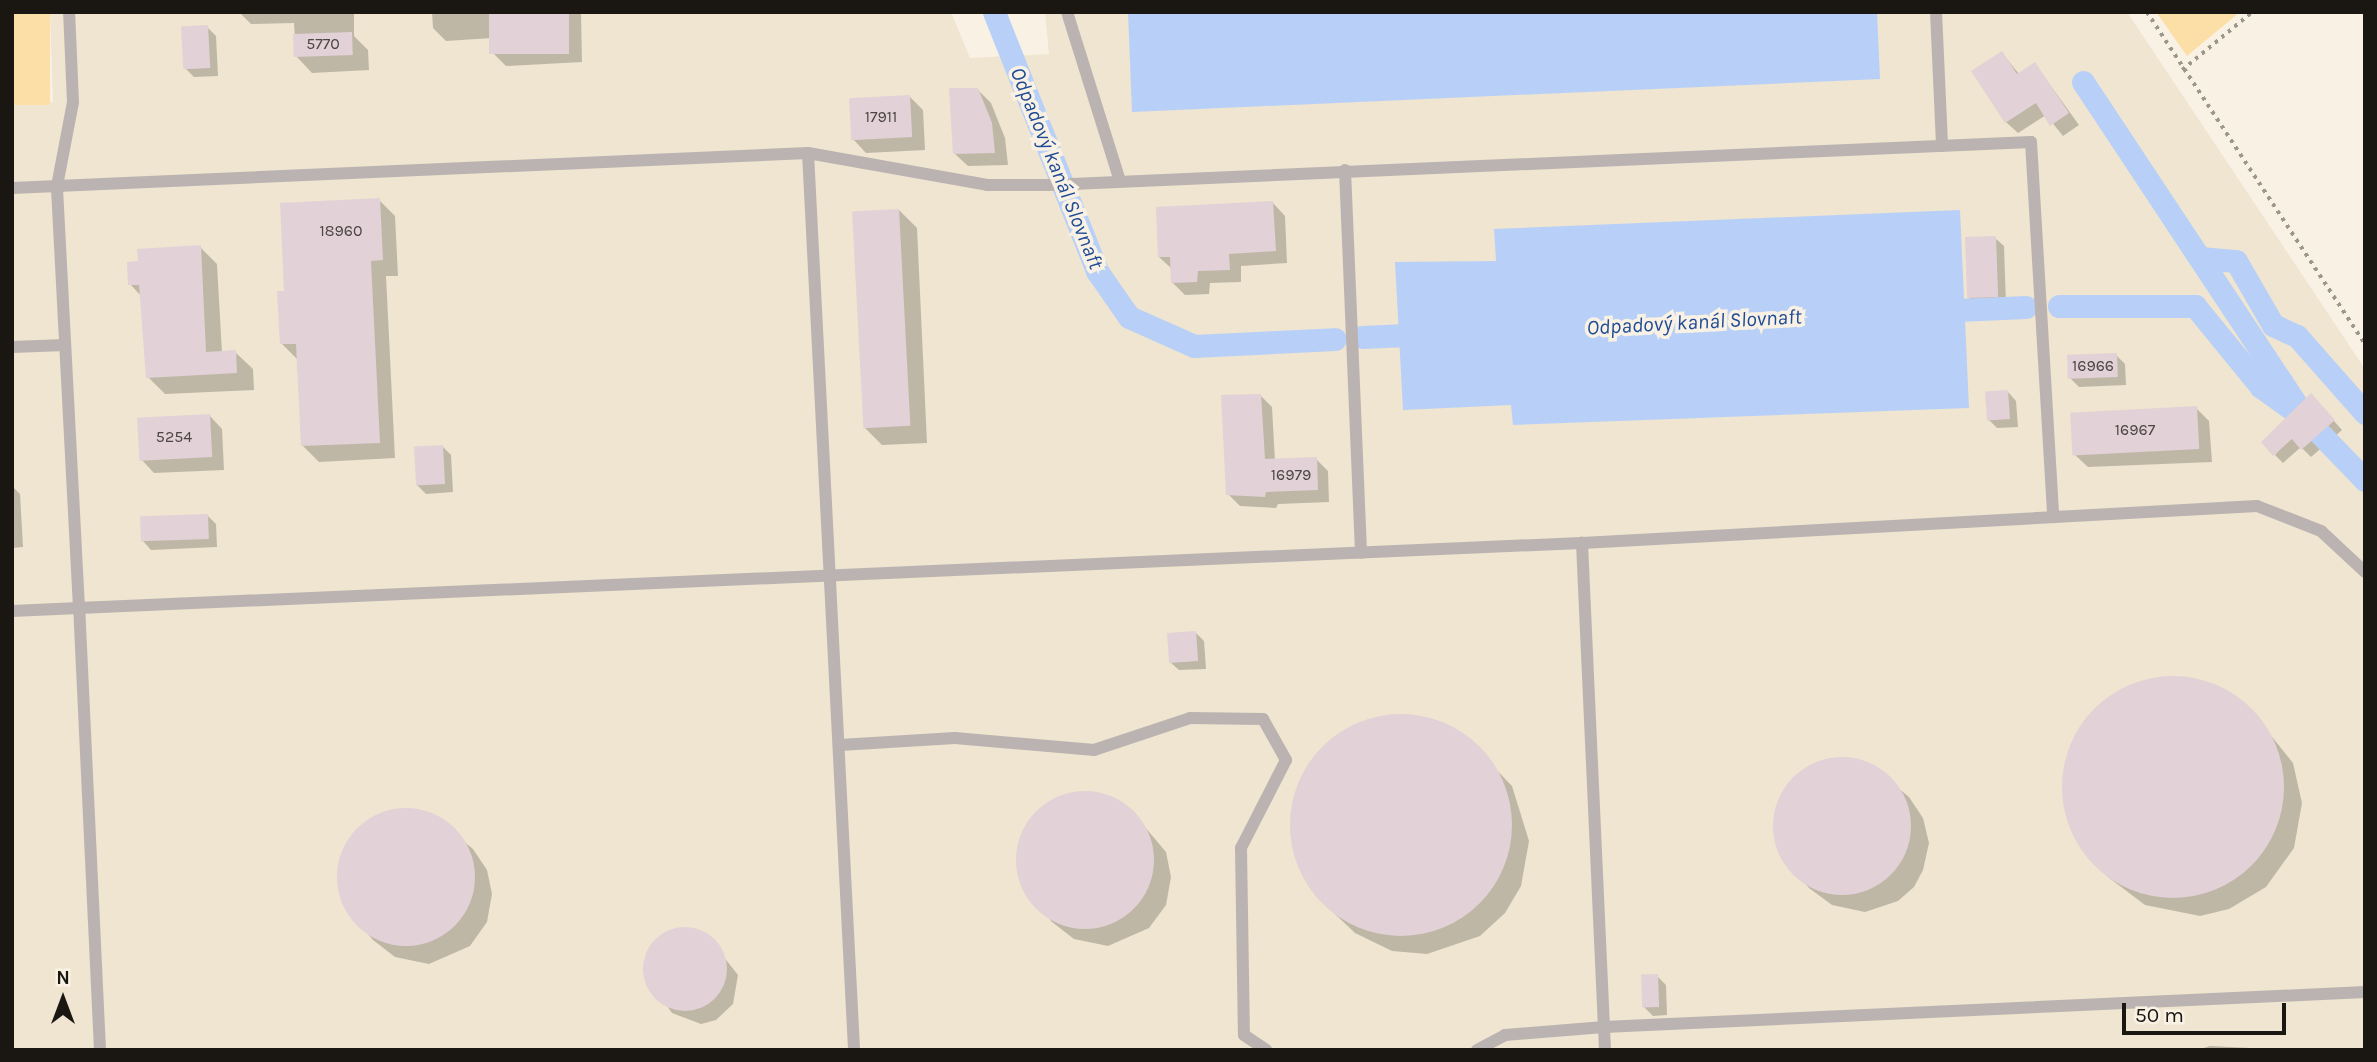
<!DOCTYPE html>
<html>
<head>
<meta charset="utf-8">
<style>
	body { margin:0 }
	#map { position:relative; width:2377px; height:1062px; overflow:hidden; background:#f9f2e4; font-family:Karla,sans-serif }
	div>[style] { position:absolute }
	.built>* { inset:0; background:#efe5d0 }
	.green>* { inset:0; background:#fcdfa6; transform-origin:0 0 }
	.water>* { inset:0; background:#b8d0f8 }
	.shadow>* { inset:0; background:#0003 }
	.canal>* { height:23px; margin:-11.5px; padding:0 11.5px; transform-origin:11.5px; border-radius:11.5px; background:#b8d0f8 }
	.building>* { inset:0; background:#e2d1d6; transform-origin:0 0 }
	.round { border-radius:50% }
	.path>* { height:3.5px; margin-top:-1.75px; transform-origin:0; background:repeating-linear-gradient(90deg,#9c978d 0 3.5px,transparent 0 8.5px) }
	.lane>* { height:12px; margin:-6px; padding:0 6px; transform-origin:6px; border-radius:6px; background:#bbb3b1 }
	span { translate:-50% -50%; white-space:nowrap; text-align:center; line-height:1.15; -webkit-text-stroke:7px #f9f2e4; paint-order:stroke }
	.number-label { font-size:16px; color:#4c4644 }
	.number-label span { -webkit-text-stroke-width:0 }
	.water-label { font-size:21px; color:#1f4b96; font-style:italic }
	.frame { position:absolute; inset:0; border:14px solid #1a1713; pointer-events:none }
	.north { position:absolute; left:28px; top:964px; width:70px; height:70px; -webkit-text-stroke:5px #f9f2e4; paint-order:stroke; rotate:0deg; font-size:19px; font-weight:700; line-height:28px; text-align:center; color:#1a1713 }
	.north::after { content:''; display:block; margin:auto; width:24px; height:32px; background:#1a1713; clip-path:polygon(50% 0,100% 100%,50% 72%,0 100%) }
	.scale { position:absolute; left:2122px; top:1003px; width:164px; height:32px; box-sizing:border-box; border:4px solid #1a1713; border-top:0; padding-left:9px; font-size:21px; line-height:24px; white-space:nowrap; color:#1a1713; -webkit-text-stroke:5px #f9f2e4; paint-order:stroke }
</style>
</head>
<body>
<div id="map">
	<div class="built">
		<div style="clip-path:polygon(50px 12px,951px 12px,970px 58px,1049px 54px,1045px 12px,2127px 12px,2365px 369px,2365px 1050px,12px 1050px,12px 105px,53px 102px)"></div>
	</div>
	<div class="green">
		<div style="left:12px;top:12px;width:38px;height:93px"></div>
		<div style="clip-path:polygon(2156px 12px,2240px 12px,2187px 56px)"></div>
	</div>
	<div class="water">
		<div style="clip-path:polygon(1128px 12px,1877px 12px,1880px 79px,1132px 112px)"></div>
		<div style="clip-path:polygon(1960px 210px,1969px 408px,1513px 425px,1511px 405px,1403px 410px,1395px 262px,1496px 261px,1494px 229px)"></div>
	</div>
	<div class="shadow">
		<div style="clip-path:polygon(239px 12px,354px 12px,354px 36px,368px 50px,369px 70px,312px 73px,296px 56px,294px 23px,251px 24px)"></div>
		<div style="clip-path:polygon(432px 12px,581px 12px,582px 62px,506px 66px,493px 53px,492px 38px,446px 41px,433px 28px)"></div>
		<div style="clip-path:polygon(207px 27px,216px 36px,218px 76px,194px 77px,185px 68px)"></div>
		<div style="clip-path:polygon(2002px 53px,2019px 74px,2035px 64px,2079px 125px,2063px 136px,2046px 115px,2018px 133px,2006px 122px)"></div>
		<div style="clip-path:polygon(977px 89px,991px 103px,1005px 138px,1008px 165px,968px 166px,954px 153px)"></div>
		<div style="clip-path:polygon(909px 96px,923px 110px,925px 150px,866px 153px,853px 139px)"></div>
		<div style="clip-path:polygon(379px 200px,395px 216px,398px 276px,386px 276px,395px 458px,319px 462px,303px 446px,297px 359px,281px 343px,286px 293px)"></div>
		<div style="clip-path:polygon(1273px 203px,1285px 216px,1287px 263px,1241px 266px,1241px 282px,1210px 283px,1209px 294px,1185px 295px,1172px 282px,1172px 269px,1159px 257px)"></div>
		<div style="clip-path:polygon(899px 210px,917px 228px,927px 443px,882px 445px,865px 428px)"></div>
		<div style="clip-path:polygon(1995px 238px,2004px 246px,2006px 305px,1978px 307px,1969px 298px)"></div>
		<div style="clip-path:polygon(200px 247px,217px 264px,222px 353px,235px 352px,253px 369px,254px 390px,165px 394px,148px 377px,142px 297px,130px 284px)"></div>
		<div style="clip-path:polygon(2116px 355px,2125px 364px,2126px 385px,2079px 387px,2070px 378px)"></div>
		<div style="clip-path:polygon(2008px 392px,2016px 401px,2018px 427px,1997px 428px,1988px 419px)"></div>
		<div style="clip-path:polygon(1260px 395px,1272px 407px,1275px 461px,1316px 459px,1328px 471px,1329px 502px,1278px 504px,1276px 508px,1240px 506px,1228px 494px)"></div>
		<div style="clip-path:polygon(2319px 404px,2342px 430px,2311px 457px,2301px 447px,2283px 463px,2275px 455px)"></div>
		<div style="clip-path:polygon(2196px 408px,2209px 421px,2212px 462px,2088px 467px,2074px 454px)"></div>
		<div style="clip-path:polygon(209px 415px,222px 429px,224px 470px,154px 473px,141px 459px)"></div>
		<div style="clip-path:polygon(443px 447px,451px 455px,453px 492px,426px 494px,417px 485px)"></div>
		<div style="clip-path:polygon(12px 486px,20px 494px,23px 547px,12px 548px)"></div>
		<div style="clip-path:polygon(207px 515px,216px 524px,217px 547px,151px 550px,143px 541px)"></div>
		<div style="clip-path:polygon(1196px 633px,1204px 641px,1206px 669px,1179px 670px,1170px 662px)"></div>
		<div style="clip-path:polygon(2171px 677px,2216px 686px,2252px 712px,2293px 763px,2302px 803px,2294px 848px,2266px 887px,2229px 909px,2200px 916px,2145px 905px,2108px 877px,2089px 858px,2072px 829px,2064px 787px,2073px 743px,2097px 709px,2131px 686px)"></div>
		<div style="clip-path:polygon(1412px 716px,1463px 735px,1512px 786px,1529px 841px,1521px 886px,1505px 913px,1480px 936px,1427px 954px,1392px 951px,1355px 933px,1317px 897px,1294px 851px,1294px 799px,1309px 765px,1324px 746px,1359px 724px)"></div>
		<div style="clip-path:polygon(1849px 758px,1868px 763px,1909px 797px,1923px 818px,1929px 843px,1923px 870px,1914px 887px,1898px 901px,1865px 912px,1832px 905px,1809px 888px,1779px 852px,1774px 826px,1780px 798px,1795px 777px,1816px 763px)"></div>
		<div style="clip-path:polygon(1083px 792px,1111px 797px,1133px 813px,1166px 852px,1171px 877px,1166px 905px,1149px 928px,1108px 946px,1074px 939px,1052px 922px,1022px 885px,1017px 859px,1023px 832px,1038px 811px,1059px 797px)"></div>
		<div style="clip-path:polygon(413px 810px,432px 815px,473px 849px,487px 870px,492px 894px,487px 922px,470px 946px,429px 964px,395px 957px,373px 940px,343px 903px,338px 877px,344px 850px,358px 829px,380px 815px)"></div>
		<div style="clip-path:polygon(684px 929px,708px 937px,738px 975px,733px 1004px,716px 1020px,701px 1024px,672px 1013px,645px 975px,650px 948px,671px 931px)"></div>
		<div style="clip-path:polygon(1657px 976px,1666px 985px,1667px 1015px,1653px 1016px,1644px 1007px)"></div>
		<div style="clip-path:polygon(2210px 1046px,2251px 1048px,2258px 1050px,2198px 1050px)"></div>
	</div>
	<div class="canal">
		<div style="left:994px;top:12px;width:279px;rotate:68.3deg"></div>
		<div style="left:1097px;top:271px;width:56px;rotate:55.2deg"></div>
		<div style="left:1129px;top:317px;width:71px;rotate:24deg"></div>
		<div style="left:1194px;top:346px;width:141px;rotate:-2.8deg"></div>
		<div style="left:2083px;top:82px;width:404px;rotate:56.5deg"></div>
		<div style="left:2200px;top:258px;width:36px;rotate:5deg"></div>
		<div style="left:2236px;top:261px;width:74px;rotate:60deg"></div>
		<div style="left:2273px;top:325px;width:26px;rotate:25deg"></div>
		<div style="left:2297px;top:336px;width:103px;rotate:48.6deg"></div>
		<div style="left:2059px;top:306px;width:136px"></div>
		<div style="left:2195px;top:306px;width:104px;rotate:50.8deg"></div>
		<div style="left:2261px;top:387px;width:55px;rotate:35.4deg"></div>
		<div style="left:2306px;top:419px;width:85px;rotate:46deg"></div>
		<div style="left:1935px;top:311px;width:91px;rotate:-2.5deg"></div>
		<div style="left:1362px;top:337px;width:67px;rotate:-2.6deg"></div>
	</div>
	<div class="building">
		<div style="left:489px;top:12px;width:80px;height:42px"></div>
		<div style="left:208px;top:25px;width:43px;height:27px;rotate:87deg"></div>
		<div style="left:352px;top:32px;width:23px;height:59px;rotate:88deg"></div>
		<div style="clip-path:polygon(2002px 51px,2017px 74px,2035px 62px,2069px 113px,2050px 126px,2036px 103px,2005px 123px,1971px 71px)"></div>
		<div style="clip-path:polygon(949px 88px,978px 88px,992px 123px,995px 153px,953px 154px)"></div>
		<div style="left:910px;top:95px;width:42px;height:61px;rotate:87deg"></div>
		<div style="clip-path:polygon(380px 198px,383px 260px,371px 261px,380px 443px,301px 446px,296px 344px,280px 344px,277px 291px,284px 291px,280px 203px)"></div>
		<div style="clip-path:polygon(1273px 201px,1276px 251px,1229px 254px,1230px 270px,1198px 271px,1197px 282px,1171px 283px,1170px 257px,1158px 257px,1156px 207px)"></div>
		<div style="left:899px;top:209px;width:217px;height:47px;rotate:87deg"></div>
		<div style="left:1996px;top:236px;width:61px;height:31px;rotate:88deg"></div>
		<div style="clip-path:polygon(201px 245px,206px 352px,236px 350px,237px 373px,146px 378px,139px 285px,128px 285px,127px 262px,138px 261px,137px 249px)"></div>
		<div style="left:2117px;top:353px;width:24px;height:50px;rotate:88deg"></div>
		<div style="left:2008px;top:390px;width:29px;height:23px;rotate:86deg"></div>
		<div style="clip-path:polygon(2311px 393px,2335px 420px,2301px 450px,2292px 439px,2273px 456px,2261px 442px)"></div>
		<div style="clip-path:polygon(1261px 394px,1265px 459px,1317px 457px,1318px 490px,1266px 492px,1265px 497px,1226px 495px,1221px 395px)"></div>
		<div style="left:2197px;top:406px;width:43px;height:127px;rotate:87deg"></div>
		<div style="left:210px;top:414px;width:43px;height:73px;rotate:87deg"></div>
		<div style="left:443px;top:445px;width:39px;height:29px;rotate:87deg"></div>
		<div style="left:208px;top:514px;width:25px;height:68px;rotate:88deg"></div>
		<div style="left:1196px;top:631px;width:30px;height:29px;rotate:86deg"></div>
		<div class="round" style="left:2062px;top:676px;width:222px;height:222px"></div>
		<div class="round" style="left:1290px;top:714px;width:222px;height:222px"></div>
		<div class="round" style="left:1773px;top:757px;width:138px;height:138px"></div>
		<div class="round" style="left:1016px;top:791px;width:138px;height:138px"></div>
		<div class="round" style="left:337px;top:808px;width:138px;height:138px"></div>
		<div class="round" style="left:643px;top:927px;width:84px;height:84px"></div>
		<div style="left:1658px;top:974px;width:33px;height:17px;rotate:88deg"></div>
	</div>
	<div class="path">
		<div style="left:2147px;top:12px;width:397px;rotate:56.7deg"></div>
		<div style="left:2182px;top:70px;width:91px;rotate:-39.6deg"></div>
	</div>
	<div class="lane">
		<div style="left:1067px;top:12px;width:177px;rotate:72.6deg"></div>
		<div style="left:1936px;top:12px;width:134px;rotate:87.4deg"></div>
		<div style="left:808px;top:153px;width:898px;rotate:87.06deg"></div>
		<div style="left:1345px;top:170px;width:383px;rotate:87.6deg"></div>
		<div style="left:12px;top:188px;width:797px;rotate:-2.52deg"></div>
		<div style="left:808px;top:153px;width:182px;rotate:10.1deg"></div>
		<div style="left:987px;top:185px;width:62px"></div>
		<div style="left:1049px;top:185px;width:983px;rotate:-2.51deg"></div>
		<div style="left:2031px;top:142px;width:376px;rotate:86.6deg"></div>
		<div style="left:12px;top:347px;width:53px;rotate:-2.2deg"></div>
		<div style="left:12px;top:611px;width:67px;rotate:-2.6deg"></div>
		<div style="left:79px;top:608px;width:423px;rotate:-93deg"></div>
		<div style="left:57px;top:186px;width:86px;rotate:-79.2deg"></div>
		<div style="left:73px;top:102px;width:90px;rotate:-92.5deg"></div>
		<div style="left:840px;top:745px;width:115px;rotate:-3.5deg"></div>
		<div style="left:955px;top:738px;width:140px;rotate:4.9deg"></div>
		<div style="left:1094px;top:750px;width:101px;rotate:-18.4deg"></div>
		<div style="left:1190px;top:718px;width:73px;rotate:0.8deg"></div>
		<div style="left:1263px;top:719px;width:47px;rotate:60.7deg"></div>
		<div style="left:1286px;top:760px;width:99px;rotate:117.1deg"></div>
		<div style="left:1241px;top:848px;width:187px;rotate:89.1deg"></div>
		<div style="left:1244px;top:1035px;width:27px;rotate:34deg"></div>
		<div style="left:100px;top:1050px;width:442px;rotate:-92.7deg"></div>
		<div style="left:79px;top:608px;width:1504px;rotate:-2.48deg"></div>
		<div style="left:1477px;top:1050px;width:32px;rotate:-28deg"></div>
		<div style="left:1505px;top:1035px;width:99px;rotate:-4.6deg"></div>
		<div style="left:1604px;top:1027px;width:762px;rotate:-2.63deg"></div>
		<div style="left:1605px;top:1050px;width:508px;rotate:-92.6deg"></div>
		<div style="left:1582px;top:543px;width:676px;rotate:-3.14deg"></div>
		<div style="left:2257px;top:506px;width:69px;rotate:21.3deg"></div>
		<div style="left:2321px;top:531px;width:60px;rotate:43deg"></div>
	</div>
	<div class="number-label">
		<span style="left:323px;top:44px">5770</span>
		<span style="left:881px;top:117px">17911</span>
		<span style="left:341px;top:231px">18960</span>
		<span style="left:2093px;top:366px">16966</span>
		<span style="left:2135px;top:430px">16967</span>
		<span style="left:174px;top:437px">5254</span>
		<span style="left:1291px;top:475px">16979</span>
	</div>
	<div class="water-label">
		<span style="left:1057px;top:168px;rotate:68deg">Odpadový kanál Slovnaft</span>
		<span style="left:1694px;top:322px;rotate:-3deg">Odpadový kanál Slovnaft</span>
	</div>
	<div class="frame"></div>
	<div class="north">N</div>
	<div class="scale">50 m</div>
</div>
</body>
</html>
